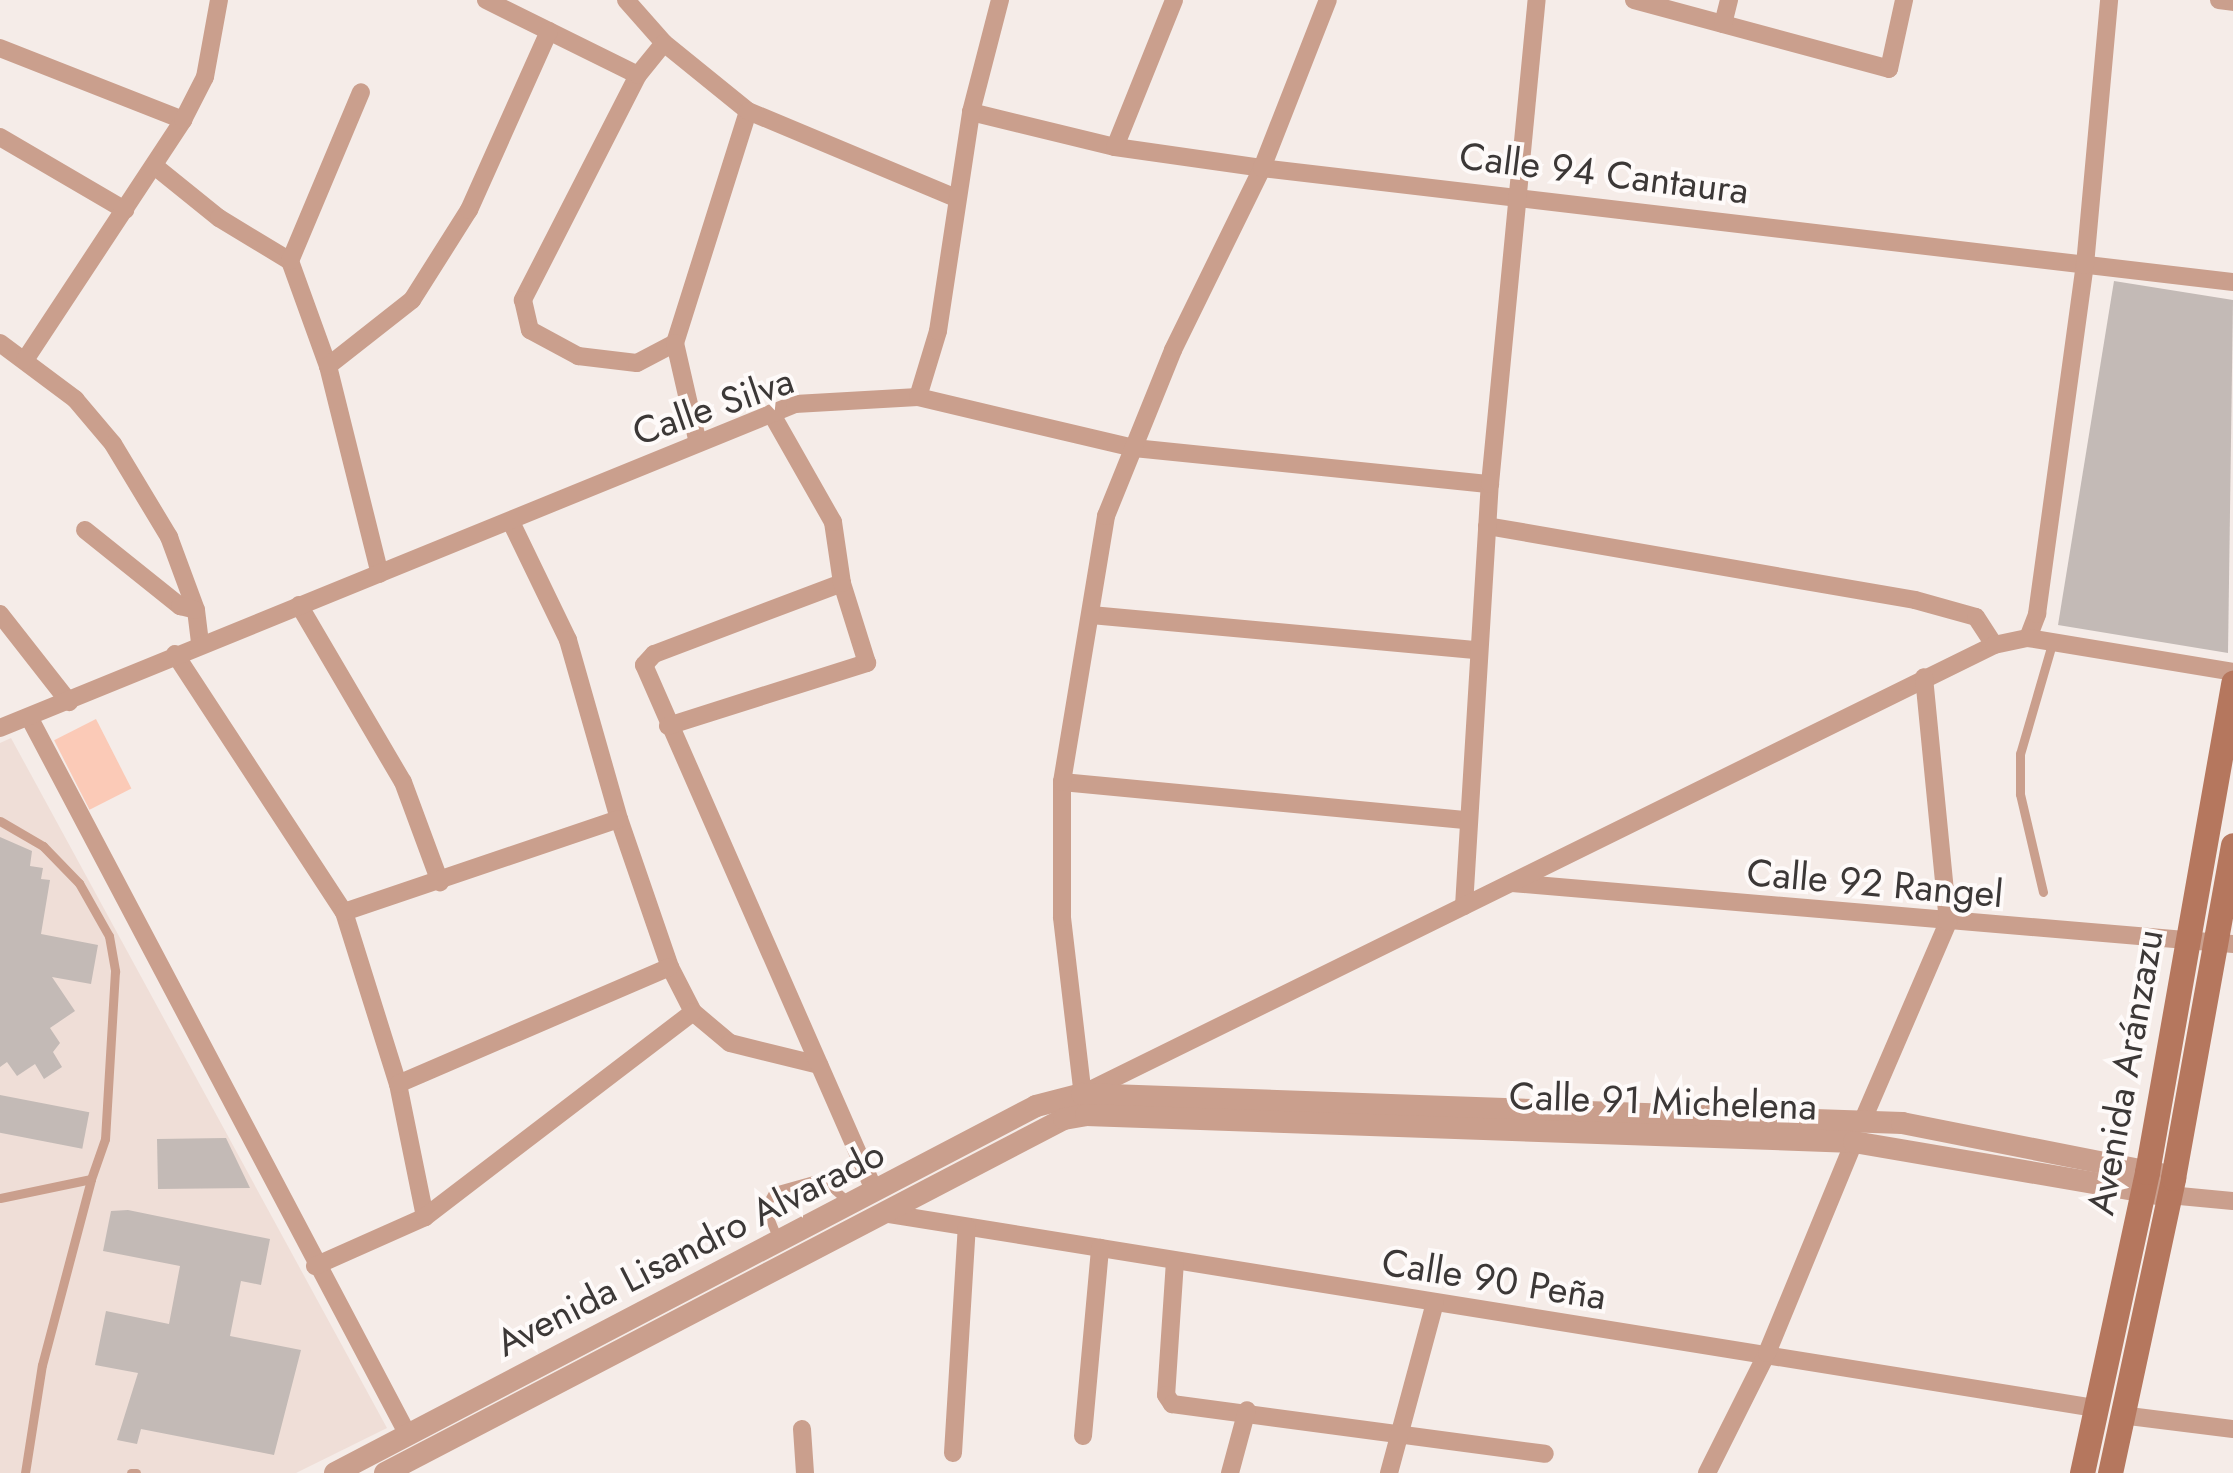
<!DOCTYPE html>
<html>
<head>
<meta charset="utf-8">
<style>
	body { margin:0 }
	#map { position:relative; width:2233px; height:1473px; overflow:hidden; background:#f5ece8; font-family:Jost,sans-serif }
	div>[style] { position:absolute }
	.built>* { inset:0; background:#efded7 }
	.green>* { inset:0; background:#fbcab7; transform-origin:0 0 }
	.building>* { inset:0; background:#c3bab6; transform-origin:0 0 }
	.service>* { height:9px; margin:-4.5px; padding:0 4.5px; transform-origin:4.5px; border-radius:4.5px; background:#ca9f8d }
	.minor>* { height:18px; margin:-9px; padding:0 9px; transform-origin:9px; border-radius:9px; background:#ca9f8d }
	.tertiary>* { height:22px; margin:-11px; padding:0 11px; transform-origin:11px; border-radius:11px; background:#ca9f8d }
	.secondary>* { height:25px; margin:-12.5px; padding:0 12.5px; transform-origin:12.5px; border-radius:12.5px; background:#b5775e }
	span { translate:-50% -50%; white-space:nowrap; text-align:center; line-height:1.15; -webkit-text-stroke:8px #fefaf9; paint-order:stroke }
	.street-label { font-size:38px; color:#3c3837 }
</style>
</head>
<body>
<div id="map">
	<div class="built">
		<div style="clip-path:polygon(11px 738px,387px 1428px,296px 1473px,0 1473px,0 743px)"></div>
	</div>
	<div class="green">
		<div style="left:96px;top:719px;width:78px;height:47px;rotate:63deg"></div>
	</div>
	<div class="building">
		<div style="clip-path:polygon(2114px 281px,2233px 300px,2228px 653px,2058px 625px)"></div>
		<div style="clip-path:polygon(0 837px,32px 851px,30px 866px,43px 868px,41px 879px,50px 880px,41px 934px,98px 945px,91px 984px,52px 977px,75px 1011px,50px 1028px,60px 1043px,53px 1052px,62px 1067px,44px 1079px,35px 1064px,17px 1076px,7px 1062px,0 1067px)"></div>
		<div style="left:0;top:1095px;width:91px;height:37px;rotate:11deg"></div>
		<div style="clip-path:polygon(226px 1138px,250px 1188px,158px 1189px,157px 1139px)"></div>
		<div style="clip-path:polygon(128px 1210px,270px 1239px,261px 1285px,241px 1281px,230px 1336px,301px 1350px,274px 1455px,141px 1429px,137px 1444px,117px 1440px,138px 1373px,95px 1365px,106px 1311px,169px 1324px,180px 1266px,103px 1251px,111px 1211px)"></div>
	</div>
	<div class="service">
		<div style="left:0;top:821px;width:50px;rotate:30.2deg"></div>
		<div style="left:43px;top:846px;width:52px;rotate:45.8deg"></div>
		<div style="left:79px;top:883px;width:61px;rotate:60.5deg"></div>
		<div style="left:109px;top:936px;width:36px;rotate:80deg"></div>
		<div style="left:115px;top:971px;width:168px;rotate:93.4deg"></div>
		<div style="left:105px;top:1139px;width:42px;rotate:109.3deg"></div>
		<div style="left:91px;top:1179px;width:93px;rotate:168.2deg"></div>
		<div style="left:2043px;top:892px;width:101px;rotate:-103.2deg"></div>
		<div style="left:2020px;top:794px;width:40px;rotate:-90deg"></div>
		<div style="left:2020px;top:754px;width:115px;rotate:-73.8deg"></div>
		<div style="left:777px;top:1237px;width:32px;rotate:-112deg"></div>
		<div style="left:765px;top:1207px;width:18px;rotate:-61deg"></div>
		<div style="left:774px;top:1191px;width:49px;rotate:-15.5deg"></div>
		<div style="left:821px;top:1178px;width:38px;rotate:41deg"></div>
		<div style="left:25px;top:1473px;width:109px;rotate:-81.1deg"></div>
		<div style="left:42px;top:1365px;width:192px;rotate:-75.2deg"></div>
		<div style="left:131px;top:1473px;width:5px"></div>
	</div>
	<div class="minor">
		<div style="left:486px;top:0;width:169px;rotate:26.3deg"></div>
		<div style="left:638px;top:75px;width:253px;rotate:117.1deg"></div>
		<div style="left:523px;top:300px;width:31px;rotate:77deg"></div>
		<div style="left:530px;top:330px;width:55px;rotate:28.4deg"></div>
		<div style="left:578px;top:356px;width:59px;rotate:6.8deg"></div>
		<div style="left:637px;top:363px;width:43px;rotate:-27.8deg"></div>
		<div style="left:675px;top:343px;width:243px;rotate:-72.5deg"></div>
		<div style="left:626px;top:0;width:57px;rotate:48.5deg"></div>
		<div style="left:664px;top:43px;width:108px;rotate:39deg"></div>
		<div style="left:748px;top:111px;width:225px;rotate:22.7deg"></div>
		<div style="left:1634px;top:0;width:264px;rotate:15.1deg"></div>
		<div style="left:1889px;top:69px;width:71px;rotate:-77.7deg"></div>
		<div style="left:2219px;top:0;width:14px;rotate:8deg"></div>
		<div style="left:1723px;top:24px;width:25px;rotate:-76deg"></div>
		<div style="left:0;top:48px;width:197px;rotate:21.5deg"></div>
		<div style="left:638px;top:75px;width:41px;rotate:-50.9deg"></div>
		<div style="left:971px;top:112px;width:148px;rotate:13.7deg"></div>
		<div style="left:1115px;top:147px;width:148px;rotate:8.1deg"></div>
		<div style="left:1262px;top:168px;width:978px;rotate:6.7deg"></div>
		<div style="left:0;top:137px;width:145px;rotate:30.3deg"></div>
		<div style="left:1115px;top:147px;width:158px;rotate:-68.1deg"></div>
		<div style="left:157px;top:168px;width:80px;rotate:38.9deg"></div>
		<div style="left:219px;top:218px;width:83px;rotate:31.2deg"></div>
		<div style="left:290px;top:261px;width:112px;rotate:70.1deg"></div>
		<div style="left:328px;top:366px;width:214px;rotate:76deg"></div>
		<div style="left:290px;top:261px;width:183px;rotate:-67.2deg"></div>
		<div style="left:0;top:343px;width:94px;rotate:36.7deg"></div>
		<div style="left:75px;top:399px;width:59px;rotate:49.8deg"></div>
		<div style="left:113px;top:444px;width:109px;rotate:58.9deg"></div>
		<div style="left:169px;top:537px;width:78px;rotate:69.7deg"></div>
		<div style="left:196px;top:610px;width:35px;rotate:83deg"></div>
		<div style="left:675px;top:343px;width:98px;rotate:77.1deg"></div>
		<div style="left:25px;top:360px;width:287px;rotate:-56.6deg"></div>
		<div style="left:183px;top:120px;width:48px;rotate:-62.9deg"></div>
		<div style="left:205px;top:77px;width:78px;rotate:-79.7deg"></div>
		<div style="left:328px;top:366px;width:107px;rotate:-38.2deg"></div>
		<div style="left:412px;top:300px;width:107px;rotate:-57.7deg"></div>
		<div style="left:469px;top:210px;width:196px;rotate:-65.9deg"></div>
		<div style="left:918px;top:397px;width:69px;rotate:-73.1deg"></div>
		<div style="left:938px;top:331px;width:221px;rotate:-81.4deg"></div>
		<div style="left:971px;top:112px;width:116px;rotate:-75.5deg"></div>
		<div style="left:511px;top:522px;width:131px;rotate:64.2deg"></div>
		<div style="left:568px;top:640px;width:186px;rotate:74.1deg"></div>
		<div style="left:619px;top:819px;width:157px;rotate:71deg"></div>
		<div style="left:670px;top:967px;width:51px;rotate:62.9deg"></div>
		<div style="left:693px;top:1012px;width:48px;rotate:40deg"></div>
		<div style="left:730px;top:1043px;width:92px;rotate:13.9deg"></div>
		<div style="left:1487px;top:526px;width:434px;rotate:9.8deg"></div>
		<div style="left:1915px;top:600px;width:63px;rotate:15.6deg"></div>
		<div style="left:1976px;top:617px;width:33px;rotate:57deg"></div>
		<div style="left:85px;top:530px;width:122px;rotate:38.7deg"></div>
		<div style="left:180px;top:606px;width:16px;rotate:14deg"></div>
		<div style="left:842px;top:583px;width:201px;rotate:159.3deg"></div>
		<div style="left:654px;top:654px;width:15px;rotate:132deg"></div>
		<div style="left:644px;top:665px;width:575px;rotate:66.33deg"></div>
		<div style="left:299px;top:605px;width:205px;rotate:59.6deg"></div>
		<div style="left:403px;top:782px;width:107px;rotate:69.7deg"></div>
		<div style="left:0;top:614px;width:112px;rotate:51.9deg"></div>
		<div style="left:1091px;top:615px;width:388px;rotate:5.2deg"></div>
		<div style="left:2028px;top:638px;width:26px;rotate:-69deg"></div>
		<div style="left:2037px;top:614px;width:352px;rotate:-82.2deg"></div>
		<div style="left:2085px;top:265px;width:266px;rotate:-84.8deg"></div>
		<div style="left:175px;top:654px;width:308px;rotate:56.8deg"></div>
		<div style="left:344px;top:912px;width:180px;rotate:72.6deg"></div>
		<div style="left:398px;top:1084px;width:136px;rotate:78.5deg"></div>
		<div style="left:29px;top:717px;width:812px;rotate:62.17deg"></div>
		<div style="left:668px;top:726px;width:209px;rotate:-17.6deg"></div>
		<div style="left:867px;top:663px;width:84px;rotate:-107.4deg"></div>
		<div style="left:842px;top:583px;width:62px;rotate:-98.4deg"></div>
		<div style="left:833px;top:522px;width:125px;rotate:-119.6deg"></div>
		<div style="left:0;top:728px;width:858px;rotate:-22.17deg"></div>
		<div style="left:795px;top:404px;width:123px;rotate:-3.3deg"></div>
		<div style="left:918px;top:397px;width:222px;rotate:13.3deg"></div>
		<div style="left:1134px;top:448px;width:358px;rotate:5.8deg"></div>
		<div style="left:1062px;top:782px;width:407px;rotate:5.4deg"></div>
		<div style="left:1512px;top:883px;width:724px;rotate:4.84deg"></div>
		<div style="left:1464px;top:906px;width:423px;rotate:-86.5deg"></div>
		<div style="left:1490px;top:484px;width:486px;rotate:-84.5deg"></div>
		<div style="left:344px;top:912px;width:290px;rotate:-18.7deg"></div>
		<div style="left:398px;top:1084px;width:296px;rotate:-23.3deg"></div>
		<div style="left:1082px;top:1094px;width:1017px;rotate:-26.21deg"></div>
		<div style="left:1994px;top:645px;width:35px;rotate:-12deg"></div>
		<div style="left:2028px;top:638px;width:208px;rotate:9.4deg"></div>
		<div style="left:1084px;top:1105px;width:189px;rotate:-96.7deg"></div>
		<div style="left:1062px;top:917px;width:135px;rotate:-90deg"></div>
		<div style="left:1062px;top:782px;width:270px;rotate:-80.6deg"></div>
		<div style="left:1106px;top:516px;width:179px;rotate:-68deg"></div>
		<div style="left:1173px;top:350px;width:203px;rotate:-63.9deg"></div>
		<div style="left:1262px;top:168px;width:180px;rotate:-68.6deg"></div>
		<div style="left:1862px;top:1122px;width:218px;rotate:-66.7deg"></div>
		<div style="left:1948px;top:922px;width:246px;rotate:-95.6deg"></div>
		<div style="left:2169px;top:1195px;width:64px;rotate:5.4deg"></div>
		<div style="left:883px;top:1213px;width:1228px;rotate:9.14deg"></div>
		<div style="left:1175px;top:1261px;width:134px;rotate:93.8deg"></div>
		<div style="left:1166px;top:1395px;width:11px;rotate:56deg"></div>
		<div style="left:1172px;top:1404px;width:376px;rotate:7.6deg"></div>
		<div style="left:315px;top:1266px;width:120px;rotate:-24deg"></div>
		<div style="left:425px;top:1217px;width:337px;rotate:-37.4deg"></div>
		<div style="left:2121px;top:1415px;width:113px;rotate:7.1deg"></div>
		<div style="left:802px;top:1429px;width:44px;rotate:86.1deg"></div>
		<div style="left:1083px;top:1436px;width:189px;rotate:-84.8deg"></div>
		<div style="left:953px;top:1453px;width:226px;rotate:-86.5deg"></div>
		<div style="left:1230px;top:1473px;width:65px;rotate:-74.9deg"></div>
		<div style="left:1389px;top:1473px;width:176px;rotate:-74.9deg"></div>
		<div style="left:1707px;top:1473px;width:134px;rotate:-63.4deg"></div>
		<div style="left:1767px;top:1353px;width:228px;rotate:-67.6deg"></div>
	</div>
	<div class="tertiary">
		<div style="left:335px;top:1473px;width:791px;rotate:-27.63deg"></div>
		<div style="left:1036px;top:1106px;width:48px;rotate:-14.6deg"></div>
		<div style="left:1082px;top:1094px;width:821px;rotate:2.03deg"></div>
		<div style="left:1902px;top:1123px;width:267px;rotate:11.2deg"></div>
		<div style="left:385px;top:1473px;width:766px;rotate:-27.54deg"></div>
		<div style="left:1064px;top:1119px;width:22px;rotate:-10deg"></div>
		<div style="left:1086px;top:1115px;width:768px;rotate:2.01deg"></div>
		<div style="left:1854px;top:1142px;width:309px;rotate:9.7deg"></div>
	</div>
	<div class="secondary">
		<div style="left:2082px;top:1473px;width:308px;rotate:-77.8deg"></div>
		<div style="left:2147px;top:1172px;width:497px;rotate:-80deg"></div>
		<div style="left:2110px;top:1473px;width:302px;rotate:-77.9deg"></div>
		<div style="left:2173px;top:1178px;width:338px;rotate:-79.8deg"></div>
	</div>
	<div class="street-label">
		<span style="left:1604px;top:173px;rotate:7deg">Calle 94 Cantaura</span>
		<span style="left:713px;top:406px;rotate:-19deg">Calle Silva</span>
		<span style="left:1875px;top:883px;rotate:5deg">Calle 92 Rangel</span>
		<span style="left:2125px;top:1072px;rotate:-80deg">Avenida Aránzazu</span>
		<span style="left:1663px;top:1101px;rotate:2deg">Calle 91 Michelena</span>
		<span style="left:690px;top:1248px;rotate:-27deg">Avenida Lisandro Alvarado</span>
		<span style="left:1494px;top:1279px;rotate:9deg">Calle 90 Peña</span>
	</div>
</div>
</body>
</html>
